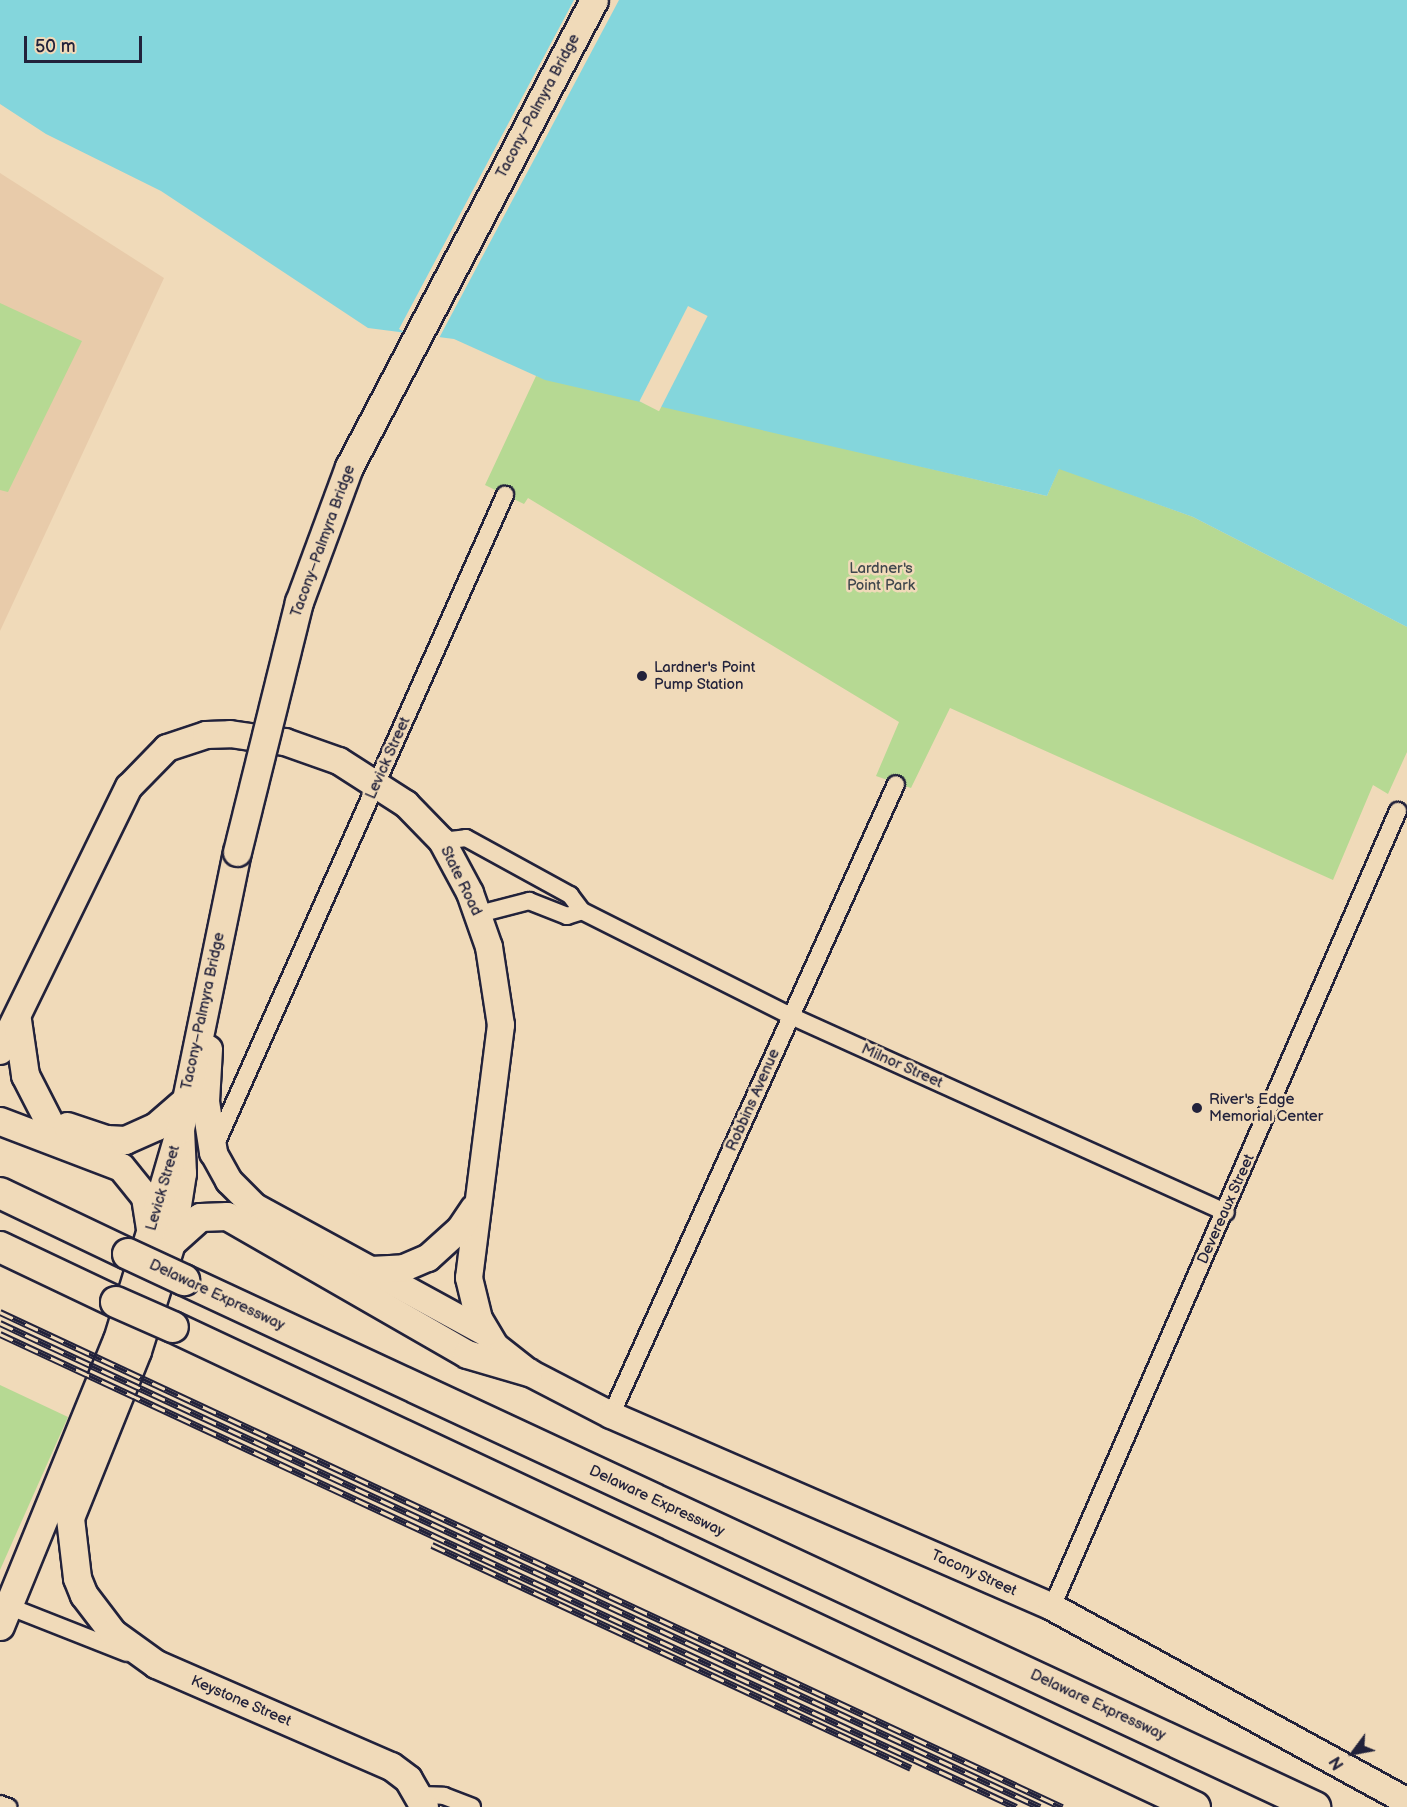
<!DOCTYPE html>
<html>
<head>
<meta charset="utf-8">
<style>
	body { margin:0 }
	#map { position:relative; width:1407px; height:1807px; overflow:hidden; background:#f0dab9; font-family:"Balsamiq Sans",sans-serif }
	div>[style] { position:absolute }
	.built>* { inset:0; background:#e8cbaa }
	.green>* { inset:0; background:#b6d993 }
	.water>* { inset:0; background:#84d6dc }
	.pier>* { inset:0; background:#f0dab9; transform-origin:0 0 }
	.roads { filter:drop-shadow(2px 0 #22223b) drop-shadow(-2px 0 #22223b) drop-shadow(0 2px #22223b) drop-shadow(0 -2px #22223b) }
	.minor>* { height:16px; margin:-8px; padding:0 8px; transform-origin:8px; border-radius:8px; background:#f0dab9 }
	.primary>* { height:26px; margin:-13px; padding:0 13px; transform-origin:13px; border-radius:13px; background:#f0dab9 }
	.trunk>* { height:27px; margin:-13.5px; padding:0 13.5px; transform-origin:13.5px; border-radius:13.5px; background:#f0dab9 }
	.motorway>* { height:30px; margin:-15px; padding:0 15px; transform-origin:15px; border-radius:15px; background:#f0dab9 }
	.rail>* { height:7px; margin-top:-3.5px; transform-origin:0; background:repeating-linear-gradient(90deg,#f0dab9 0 14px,#22223b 0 28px); box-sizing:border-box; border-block:2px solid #22223b }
	.bridges { filter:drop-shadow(2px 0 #22223b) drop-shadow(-2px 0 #22223b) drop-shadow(0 2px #22223b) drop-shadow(0 -2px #22223b) }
	.trunk-bridge>* { height:27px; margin:-13.5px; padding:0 13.5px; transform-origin:13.5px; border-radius:13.5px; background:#f0dab9 }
	.motorway-bridge>* { height:30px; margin:-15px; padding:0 15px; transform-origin:15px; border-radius:15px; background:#f0dab9 }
	.dots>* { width:16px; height:16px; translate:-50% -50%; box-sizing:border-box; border:3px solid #f0dab9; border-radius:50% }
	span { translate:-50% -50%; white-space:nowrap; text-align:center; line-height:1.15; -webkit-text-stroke:5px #f0dab9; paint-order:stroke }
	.street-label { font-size:15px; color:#22223b }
	.park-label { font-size:15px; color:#40474d }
	.poi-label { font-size:15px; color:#22223b }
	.left { translate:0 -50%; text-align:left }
	.north { position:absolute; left:1323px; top:1723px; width:60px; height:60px; -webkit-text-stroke:4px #f0dab9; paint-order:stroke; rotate:238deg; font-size:16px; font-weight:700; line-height:24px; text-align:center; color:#22223b }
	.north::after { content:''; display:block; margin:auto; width:21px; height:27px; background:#22223b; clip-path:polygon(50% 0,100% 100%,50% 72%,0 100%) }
	.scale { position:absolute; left:24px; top:36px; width:118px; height:27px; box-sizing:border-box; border:3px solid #22223b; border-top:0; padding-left:8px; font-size:18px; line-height:21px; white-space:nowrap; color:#22223b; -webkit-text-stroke:4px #f0dab9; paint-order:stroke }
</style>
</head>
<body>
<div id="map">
	<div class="built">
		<div style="clip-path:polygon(0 173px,164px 278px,0 631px)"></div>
	</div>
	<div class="green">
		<div style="clip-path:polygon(0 303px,82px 341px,8px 492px,0 490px)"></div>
		<div style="clip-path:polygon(536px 376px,1047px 496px,1059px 468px,1193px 517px,1407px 627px,1407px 752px,1388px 794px,1373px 785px,1333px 880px,950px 708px,911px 788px,876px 776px,899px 722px,528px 498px,524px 504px,485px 485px)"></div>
		<div style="clip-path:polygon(0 1385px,68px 1417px,0 1570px)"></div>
	</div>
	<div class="water">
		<div style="clip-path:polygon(0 0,1407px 0,1407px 627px,1193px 517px,1059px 469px,1047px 496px,545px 380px,454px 339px,368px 328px,161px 191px,46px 134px,0 104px)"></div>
	</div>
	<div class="pier">
		<div style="clip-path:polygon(574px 0,619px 0,438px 340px,412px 337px,399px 329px)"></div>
		<div style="left:688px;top:306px;width:22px;height:107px;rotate:27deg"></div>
	</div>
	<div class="roads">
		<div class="minor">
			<div style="left:442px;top:841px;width:24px;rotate:-7deg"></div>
			<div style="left:466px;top:838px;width:119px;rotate:28.7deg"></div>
			<div style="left:570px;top:895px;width:20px;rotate:53deg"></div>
			<div style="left:582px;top:911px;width:234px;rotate:26.7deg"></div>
			<div style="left:791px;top:1016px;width:477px;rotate:24.3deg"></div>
			<div style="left:479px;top:914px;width:52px;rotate:-14.6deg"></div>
			<div style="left:529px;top:901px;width:41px;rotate:21.5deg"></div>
			<div style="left:567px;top:916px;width:16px;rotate:-18deg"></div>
			<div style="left:215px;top:1146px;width:713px;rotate:-65.99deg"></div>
			<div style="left:611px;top:1415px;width:692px;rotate:-65.69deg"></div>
			<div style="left:0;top:1603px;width:136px;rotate:21.5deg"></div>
			<div style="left:1052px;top:1607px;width:868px;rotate:-66.51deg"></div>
			<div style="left:420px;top:1795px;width:24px;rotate:2deg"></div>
			<div style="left:444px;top:1796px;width:30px;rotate:21deg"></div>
			<div style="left:0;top:1804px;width:9px;rotate:21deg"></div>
		</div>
		<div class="primary">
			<div style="left:0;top:1051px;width:294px;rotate:-64deg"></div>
			<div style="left:129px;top:787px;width:54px;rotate:-45.7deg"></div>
			<div style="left:167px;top:748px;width:41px;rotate:-18.4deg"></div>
			<div style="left:206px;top:735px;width:24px;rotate:-2deg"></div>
			<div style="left:230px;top:734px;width:56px;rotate:8.3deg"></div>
			<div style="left:285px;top:742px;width:57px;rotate:19.4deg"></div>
			<div style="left:339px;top:761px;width:80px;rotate:32.7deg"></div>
			<div style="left:406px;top:804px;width:52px;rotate:45.8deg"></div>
			<div style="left:442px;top:841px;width:59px;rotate:61.7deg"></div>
			<div style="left:470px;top:893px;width:57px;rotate:70.6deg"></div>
			<div style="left:489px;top:947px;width:79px;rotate:81.3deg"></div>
			<div style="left:501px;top:1025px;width:255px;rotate:97.2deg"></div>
			<div style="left:469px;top:1278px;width:42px;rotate:76.3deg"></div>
			<div style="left:479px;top:1319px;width:31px;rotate:59deg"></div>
			<div style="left:495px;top:1346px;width:42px;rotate:38.2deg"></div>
			<div style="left:528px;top:1372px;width:93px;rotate:27.4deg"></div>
			<div style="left:611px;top:1415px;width:481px;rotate:23.5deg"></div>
			<div style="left:1052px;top:1607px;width:405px;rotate:28.7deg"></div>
			<div style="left:213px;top:1152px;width:33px;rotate:61deg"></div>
			<div style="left:229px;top:1181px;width:37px;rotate:45deg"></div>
			<div style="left:255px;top:1207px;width:263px;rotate:28.6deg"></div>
			<div style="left:371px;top:1270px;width:33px;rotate:-3deg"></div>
			<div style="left:404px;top:1268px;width:26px;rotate:-23deg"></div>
			<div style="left:428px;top:1258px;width:43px;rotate:-42.2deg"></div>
			<div style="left:460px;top:1229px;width:25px;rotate:-56deg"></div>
		</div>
		<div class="trunk">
			<div style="left:17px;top:1020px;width:56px;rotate:81.7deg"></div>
			<div style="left:25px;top:1075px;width:51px;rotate:62.9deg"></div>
			<div style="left:208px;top:1049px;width:52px;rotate:93.3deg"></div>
			<div style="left:205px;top:1101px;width:52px;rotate:81.1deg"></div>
			<div style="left:0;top:1121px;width:129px;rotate:20.8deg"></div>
			<div style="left:121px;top:1167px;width:38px;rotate:51deg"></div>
			<div style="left:145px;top:1197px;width:31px;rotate:81deg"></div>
			<div style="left:67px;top:1126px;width:41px;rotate:18.4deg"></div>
			<div style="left:106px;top:1139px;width:19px;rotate:3deg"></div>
			<div style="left:125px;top:1140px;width:34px;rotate:-24deg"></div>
			<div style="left:156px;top:1126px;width:37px;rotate:-41deg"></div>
			<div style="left:180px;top:1129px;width:44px;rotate:87.4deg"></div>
			<div style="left:182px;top:1173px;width:71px;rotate:98.9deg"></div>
			<div style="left:171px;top:1243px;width:113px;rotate:107.5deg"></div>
			<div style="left:137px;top:1351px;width:180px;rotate:111.9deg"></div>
			<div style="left:70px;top:1518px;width:60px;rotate:83.3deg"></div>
			<div style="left:77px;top:1578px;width:18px;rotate:68deg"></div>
			<div style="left:84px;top:1595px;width:48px;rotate:52.7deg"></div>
			<div style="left:113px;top:1633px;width:53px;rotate:35.8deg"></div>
			<div style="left:156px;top:1664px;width:256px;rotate:23.5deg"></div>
			<div style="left:391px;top:1766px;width:21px;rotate:37deg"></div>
			<div style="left:408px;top:1779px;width:32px;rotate:60deg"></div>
			<div style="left:171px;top:1243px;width:39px;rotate:-42deg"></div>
			<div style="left:200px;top:1217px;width:27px;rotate:-2deg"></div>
			<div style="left:227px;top:1216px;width:277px;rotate:29.9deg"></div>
			<div style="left:467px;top:1354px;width:64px;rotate:16.4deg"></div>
			<div style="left:0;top:1626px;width:309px;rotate:-67.8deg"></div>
			<div style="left:117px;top:1340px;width:113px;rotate:-73deg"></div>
			<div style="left:150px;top:1232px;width:107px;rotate:-73.8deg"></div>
			<div style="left:180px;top:1129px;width:283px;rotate:-78.4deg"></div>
		</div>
		<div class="motorway">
			<div style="left:0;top:1193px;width:142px;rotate:25.5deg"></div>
			<div style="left:0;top:1247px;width:128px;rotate:25.4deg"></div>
			<div style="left:184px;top:1280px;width:1248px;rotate:24.98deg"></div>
			<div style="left:173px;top:1327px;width:1129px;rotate:25.16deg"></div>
		</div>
	</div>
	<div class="rail">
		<div style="left:0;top:1312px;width:1172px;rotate:24.99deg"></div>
		<div style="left:0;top:1323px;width:1147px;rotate:24.96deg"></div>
		<div style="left:0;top:1334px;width:1121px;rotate:24.96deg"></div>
		<div style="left:432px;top:1545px;width:528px;rotate:24.96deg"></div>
	</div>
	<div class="bridges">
		<div class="trunk-bridge">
			<div style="left:237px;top:852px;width:258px;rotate:-76.1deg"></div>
			<div style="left:299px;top:602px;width:144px;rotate:-69.7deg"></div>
			<div style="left:349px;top:467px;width:527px;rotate:-62.32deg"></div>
		</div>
		<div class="motorway-bridge">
			<div style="left:128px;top:1254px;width:62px;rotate:24.9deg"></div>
			<div style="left:116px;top:1302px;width:62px;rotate:23.7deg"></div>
		</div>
	</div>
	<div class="dots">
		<div style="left:642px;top:676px;background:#22223b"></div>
		<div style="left:1197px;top:1108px;background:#22223b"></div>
	</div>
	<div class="street-label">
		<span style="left:538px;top:106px;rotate:-62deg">Tacony–Palmyra Bridge</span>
		<span style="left:323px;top:541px;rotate:-70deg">Tacony–Palmyra Bridge</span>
		<span style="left:388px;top:758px;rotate:-66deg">Levick Street</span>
		<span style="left:461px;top:881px;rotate:64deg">State Road</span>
		<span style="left:203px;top:1011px;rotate:-78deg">Tacony–Palmyra Bridge</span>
		<span style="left:902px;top:1066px;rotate:24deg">Milnor Street</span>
		<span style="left:753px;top:1100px;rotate:-66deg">Robbins Avenue</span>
		<span style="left:163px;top:1188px;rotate:-74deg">Levick Street</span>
		<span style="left:1226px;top:1209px;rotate:-66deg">Devereaux Street</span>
		<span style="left:217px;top:1295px;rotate:25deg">Delaware Expressway</span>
		<span style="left:657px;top:1501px;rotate:25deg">Delaware Expressway</span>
		<span style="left:974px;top:1573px;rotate:24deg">Tacony Street</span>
		<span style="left:241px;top:1701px;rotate:23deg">Keystone Street</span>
		<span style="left:1098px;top:1705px;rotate:25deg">Delaware Expressway</span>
	</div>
	<div class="park-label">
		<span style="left:881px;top:577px">Lardner's<br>Point Park</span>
	</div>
	<div class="poi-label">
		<span class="left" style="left:654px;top:676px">Lardner's Point<br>Pump Station</span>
		<span class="left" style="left:1209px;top:1108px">River's Edge<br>Memorial Center</span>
	</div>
	<div class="north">N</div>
	<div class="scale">50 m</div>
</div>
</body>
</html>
